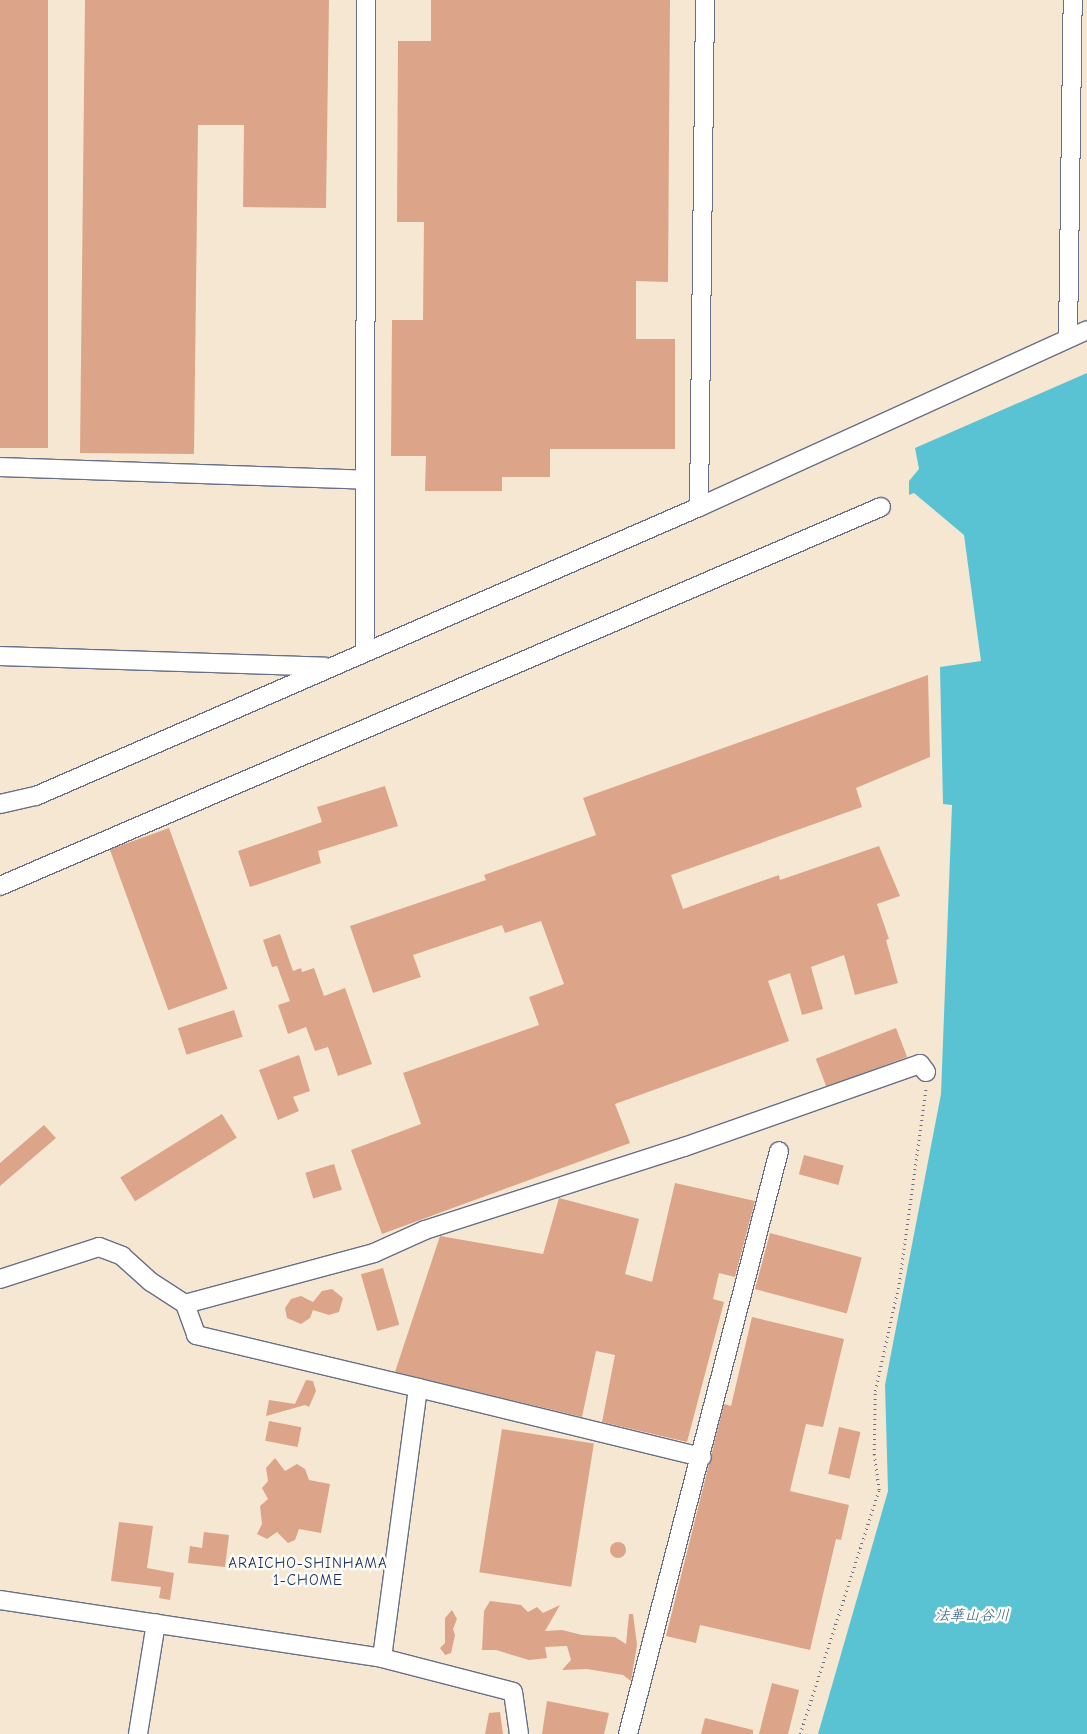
<!DOCTYPE html>
<html>
<head>
<meta charset="utf-8">
<style>
	body { margin:0 }
	#map { position:relative; width:1087px; height:1734px; overflow:hidden; background:#f6e7d2; font-family:"Comic Neue","Klee One",sans-serif }
	div>[style] { position:absolute }
	.water>* { inset:0; background:#59c3d4 }
	.building>* { inset:0; background:#dca589; transform-origin:0 0 }
	.round { border-radius:50% }
	.path>* { height:2.5px; margin-top:-1.25px; transform-origin:0; background:repeating-linear-gradient(90deg,#686f87 0 1px,transparent 0 5px) }
	.roads { filter:drop-shadow(1px 0 #686f87) drop-shadow(-1px 0 #686f87) drop-shadow(0 1px #686f87) drop-shadow(0 -1px #686f87) }
	.minor>* { height:18px; margin:-9px; padding:0 9px; transform-origin:9px; border-radius:9px; background:#fff }
	span { translate:-50% -50%; white-space:nowrap; text-align:center; line-height:1.15; -webkit-text-stroke:5px #fdfcf7; paint-order:stroke }
	.neighbourhood-label { font-size:15px; color:#1b2f5e; letter-spacing:1px }
	.water-label { font-size:15px; color:#2e5b81; font-style:italic }
</style>
</head>
<body>
<div id="map">
	<div class="water">
		<div style="clip-path:polygon(1087px 373px,1087px 1734px,818px 1734px,888px 1491px,885px 1385px,941px 1094px,952px 805px,943px 804px,940px 667px,981px 661px,964px 535px,914px 493px,909px 495px,909px 481px,919px 469px,915px 448px)"></div>
	</div>
	<div class="building">
		<div style="left:0;top:0;width:48px;height:448px"></div>
		<div style="clip-path:polygon(85px 0,329px 0,326px 208px,243px 207px,244px 125px,198px 125px,194px 454px,80px 453px)"></div>
		<div style="clip-path:polygon(431px 0,670px 0,668px 282px,636px 281px,636px 339px,675px 339px,675px 449px,550px 449px,550px 477px,502px 477px,502px 491px,425px 491px,426px 456px,391px 456px,392px 320px,423px 320px,424px 222px,397px 222px,398px 41px,431px 41px)"></div>
		<div style="clip-path:polygon(928px 675px,930px 757px,856px 788px,862px 807px,671px 875px,683px 909px,779px 875px,780px 880px,879px 846px,900px 896px,877px 904px,889px 939px,886px 940px,898px 983px,855px 995px,844px 955px,811px 967px,823px 1009px,802px 1015px,790px 973px,768px 981px,789px 1041px,615px 1104px,630px 1143px,382px 1234px,351px 1150px,421px 1124px,403px 1073px,539px 1025px,529px 997px,564px 984px,541px 921px,505px 933px,502px 925px,413px 955px,421px 977px,373px 993px,350px 926px,486px 880px,484px 875px,596px 835px,583px 798px)"></div>
		<div style="clip-path:polygon(385px 786px,398px 826px,318px 851px,321px 863px,250px 887px,238px 851px,322px 822px,317px 807px)"></div>
		<div style="left:169px;top:828px;width:171px;height:63px;rotate:70deg"></div>
		<div style="clip-path:polygon(280px 934px,293px 971px,301px 968px,302px 972px,314px 968px,324px 996px,345px 988px,372px 1064px,338px 1076px,328px 1047px,315px 1051px,306px 1027px,288px 1034px,278px 1005px,290px 1001px,277px 966px,272px 967px,263px 940px)"></div>
		<div style="left:234px;top:1010px;width:28px;height:59px;rotate:72deg"></div>
		<div style="left:896px;top:1028px;width:31px;height:86px;rotate:69deg"></div>
		<div style="clip-path:polygon(299px 1055px,310px 1091px,293px 1097px,299px 1111px,278px 1120px,259px 1070px)"></div>
		<div style="left:222px;top:1114px;width:28px;height:120px;rotate:58deg"></div>
		<div style="clip-path:polygon(44px 1125px,56px 1138px,0 1186px,0 1163px)"></div>
		<div style="left:804px;top:1155px;width:41px;height:20px;rotate:15deg"></div>
		<div style="left:334px;top:1164px;width:27px;height:30px;rotate:73deg"></div>
		<div style="clip-path:polygon(675px 1183px,755px 1201px,735px 1277px,719px 1273px,713px 1299px,724px 1302px,687px 1442px,602px 1422px,615px 1355px,596px 1351px,582px 1417px,395px 1372px,440px 1236px,543px 1254px,559px 1198px,639px 1219px,625px 1274px,652px 1282px)"></div>
		<div style="left:770px;top:1233px;width:95px;height:58px;rotate:15deg"></div>
		<div style="left:383px;top:1268px;width:59px;height:23px;rotate:74deg"></div>
		<div style="clip-path:polygon(332px 1289px,343px 1298px,339px 1312px,329px 1315px,313px 1310px,310px 1318px,301px 1324px,287px 1318px,285px 1308px,291px 1299px,301px 1296px,313px 1302px,322px 1291px)"></div>
		<div style="clip-path:polygon(752px 1317px,844px 1339px,823px 1427px,806px 1424px,790px 1491px,849px 1505px,841px 1540px,836px 1539px,810px 1650px,700px 1625px,696px 1643px,666px 1636px,724px 1404px,731px 1406px)"></div>
		<div style="clip-path:polygon(306px 1380px,313px 1381px,316px 1391px,309px 1407px,305px 1405px,266px 1416px,269px 1400px,295px 1404px)"></div>
		<div style="left:269px;top:1421px;width:33px;height:20px;rotate:11deg"></div>
		<div style="left:839px;top:1427px;width:22px;height:48px;rotate:13deg"></div>
		<div style="left:502px;top:1429px;width:93px;height:145px;rotate:9deg"></div>
		<div style="clip-path:polygon(275px 1458px,285px 1471px,297px 1464px,305px 1469px,309px 1480px,330px 1484px,321px 1533px,299px 1529px,295px 1540px,288px 1543px,277px 1532px,267px 1539px,257px 1534px,262px 1524px,260px 1506px,268px 1499px,262px 1488px,268px 1481px,266px 1468px)"></div>
		<div style="clip-path:polygon(119px 1522px,153px 1526px,147px 1568px,174px 1573px,170px 1600px,159px 1598px,161px 1587px,111px 1581px)"></div>
		<div style="clip-path:polygon(204px 1532px,229px 1535px,225px 1567px,188px 1563px,190px 1546px,202px 1548px)"></div>
		<div class="round" style="left:610px;top:1542px;width:16px;height:16px"></div>
		<div style="clip-path:polygon(490px 1601px,521px 1605px,528px 1612px,537px 1607px,543px 1613px,560px 1605px,545px 1631px,562px 1630px,582px 1635px,615px 1637px,626px 1644px,629px 1614px,633px 1614px,637px 1645px,631px 1681px,623px 1675px,587px 1669px,562px 1670px,571px 1660px,567px 1646px,545px 1647px,547px 1658px,529px 1660px,496px 1650px,482px 1650px,484px 1611px)"></div>
		<div style="clip-path:polygon(452px 1610px,457px 1619px,453px 1629px,455px 1635px,451px 1653px,445px 1655px,440px 1648px,445px 1643px,445px 1618px)"></div>
		<div style="clip-path:polygon(772px 1683px,799px 1690px,788px 1734px,759px 1734px)"></div>
		<div style="clip-path:polygon(547px 1701px,609px 1713px,604px 1734px,542px 1734px)"></div>
		<div style="clip-path:polygon(500px 1712px,503px 1734px,485px 1734px,489px 1713px)"></div>
		<div style="clip-path:polygon(705px 1718px,753px 1730px,753px 1734px,701px 1734px)"></div>
	</div>
	<div class="path">
		<div style="left:800px;top:1734px;width:256px;rotate:-72.1deg"></div>
		<div style="left:879px;top:1490px;width:35px;rotate:-98deg"></div>
		<div style="left:874px;top:1455px;width:64px;rotate:-89.1deg"></div>
		<div style="left:875px;top:1391px;width:110px;rotate:-77.4deg"></div>
		<div style="left:899px;top:1284px;width:198px;rotate:-82.2deg"></div>
	</div>
	<div class="roads">
		<div class="minor">
			<div style="left:1068px;top:338px;width:338px;rotate:-89.2deg"></div>
			<div style="left:0;top:467px;width:365px;rotate:2deg"></div>
			<div style="left:699px;top:507px;width:507px;rotate:-89.32deg"></div>
			<div style="left:365px;top:652px;width:652px;rotate:-89.91deg"></div>
			<div style="left:0;top:656px;width:325px;rotate:1.9deg"></div>
			<div style="left:0;top:804px;width:37px;rotate:-13deg"></div>
			<div style="left:36px;top:796px;width:723px;rotate:-23.55deg"></div>
			<div style="left:699px;top:507px;width:426px;rotate:-24.5deg"></div>
			<div style="left:0;top:886px;width:959px;rotate:-23.28deg"></div>
			<div style="left:0;top:1279px;width:104px;rotate:-17.9deg"></div>
			<div style="left:99px;top:1247px;width:25px;rotate:21deg"></div>
			<div style="left:122px;top:1256px;width:39px;rotate:42deg"></div>
			<div style="left:151px;top:1282px;width:40px;rotate:32.9deg"></div>
			<div style="left:185px;top:1304px;width:196px;rotate:-15.1deg"></div>
			<div style="left:374px;top:1253px;width:56px;rotate:-24.3deg"></div>
			<div style="left:425px;top:1230px;width:272px;rotate:-17.8deg"></div>
			<div style="left:684px;top:1147px;width:250px;rotate:-19.4deg"></div>
			<div style="left:920px;top:1064px;width:10px;rotate:53deg"></div>
			<div style="left:185px;top:1304px;width:33px;rotate:70deg"></div>
			<div style="left:196px;top:1335px;width:228px;rotate:13.4deg"></div>
			<div style="left:418px;top:1388px;width:272px;rotate:97.6deg"></div>
			<div style="left:418px;top:1388px;width:292px;rotate:13.7deg"></div>
			<div style="left:0;top:1600px;width:386px;rotate:8.6deg"></div>
			<div style="left:382px;top:1658px;width:135px;rotate:14.5deg"></div>
			<div style="left:513px;top:1692px;width:42px;rotate:81.9deg"></div>
			<div style="left:138px;top:1734px;width:112px;rotate:-80.8deg"></div>
			<div style="left:628px;top:1734px;width:602px;rotate:-75.48deg"></div>
		</div>
	</div>
	<div class="neighbourhood-label">
		<span style="left:308px;top:1572px">ARAICHO-SHINHAMA<br>1-CHOME</span>
	</div>
	<div class="water-label">
		<span style="left:972px;top:1616px">法華山谷川</span>
	</div>
</div>
</body>
</html>
